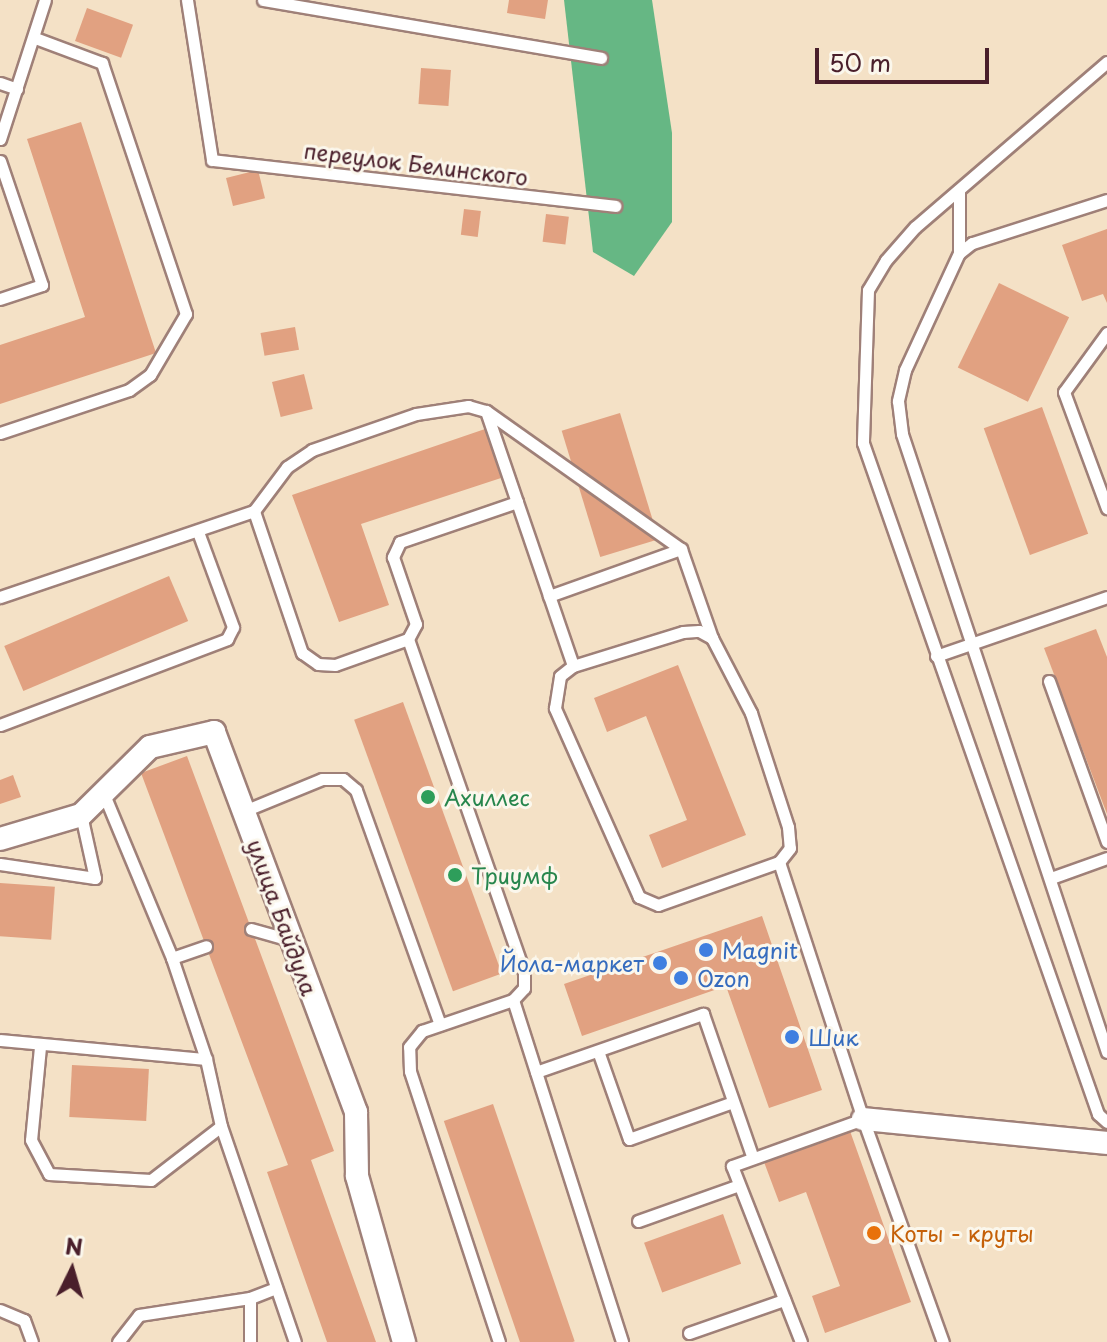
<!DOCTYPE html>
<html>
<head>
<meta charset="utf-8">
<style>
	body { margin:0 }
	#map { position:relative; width:1107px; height:1342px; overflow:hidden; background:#f4e1c6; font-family:"Playpen Sans",sans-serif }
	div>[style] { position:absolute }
	.forest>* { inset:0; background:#66b784 }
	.building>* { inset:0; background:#e1a181; transform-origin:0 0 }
	.roads { filter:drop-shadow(2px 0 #9f8078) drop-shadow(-2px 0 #9f8078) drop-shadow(0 2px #9f8078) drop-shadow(0 -2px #9f8078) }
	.service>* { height:11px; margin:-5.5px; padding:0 5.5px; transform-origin:5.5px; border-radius:5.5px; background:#fff }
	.minor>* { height:22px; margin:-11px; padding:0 11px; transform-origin:11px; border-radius:11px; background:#fff }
	.dots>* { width:22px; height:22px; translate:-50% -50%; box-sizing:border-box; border:4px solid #fbf7ec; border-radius:50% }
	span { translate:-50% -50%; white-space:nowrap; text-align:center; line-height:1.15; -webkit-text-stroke:6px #fbf7ec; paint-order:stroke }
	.street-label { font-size:22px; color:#4a1f2b }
	.leisure-label { font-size:22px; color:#27864d }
	.left { translate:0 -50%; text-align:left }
	.shop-label { font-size:22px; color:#366cbe }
	.right { translate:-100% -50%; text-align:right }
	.food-label { font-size:22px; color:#c56008 }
	.north { position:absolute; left:32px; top:1230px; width:80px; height:80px; -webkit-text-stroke:6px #fbf7ec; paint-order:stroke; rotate:5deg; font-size:22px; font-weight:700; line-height:32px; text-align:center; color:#4a1f2b }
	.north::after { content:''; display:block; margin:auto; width:28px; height:36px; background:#4a1f2b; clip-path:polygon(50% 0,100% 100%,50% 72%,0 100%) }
	.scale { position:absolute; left:815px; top:48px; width:174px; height:36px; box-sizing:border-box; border:4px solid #4a1f2b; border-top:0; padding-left:10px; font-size:24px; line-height:28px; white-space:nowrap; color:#4a1f2b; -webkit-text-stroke:6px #fbf7ec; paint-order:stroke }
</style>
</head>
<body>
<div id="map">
	<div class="forest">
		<div style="clip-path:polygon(564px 0,652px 0,672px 133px,672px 222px,634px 276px,593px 252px)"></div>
	</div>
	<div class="building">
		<div style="clip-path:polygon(509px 0,548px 0,545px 19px,507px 13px)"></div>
		<div style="left:87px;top:8px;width:49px;height:35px;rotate:20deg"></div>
		<div style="left:421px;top:68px;width:30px;height:36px;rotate:4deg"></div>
		<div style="clip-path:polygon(81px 122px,156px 353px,0 404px,0 345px,85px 317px,27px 139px)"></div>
		<div style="left:258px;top:170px;width:29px;height:33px;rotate:76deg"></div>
		<div style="left:464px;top:209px;width:17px;height:26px;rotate:7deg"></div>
		<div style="left:546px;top:214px;width:23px;height:28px;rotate:7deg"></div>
		<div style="clip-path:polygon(1107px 229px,1107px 303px,1103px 294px,1082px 301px,1062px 245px)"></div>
		<div style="left:999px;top:283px;width:78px;height:94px;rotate:26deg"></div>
		<div style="left:295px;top:327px;width:23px;height:35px;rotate:80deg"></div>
		<div style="left:304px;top:374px;width:36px;height:33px;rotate:76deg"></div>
		<div style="left:1042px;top:407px;width:135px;height:62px;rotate:70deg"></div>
		<div style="left:620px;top:413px;width:132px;height:61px;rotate:73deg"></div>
		<div style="clip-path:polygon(485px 429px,501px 478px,361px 524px,389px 605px,339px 622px,292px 495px)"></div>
		<div style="left:169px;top:576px;width:49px;height:179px;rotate:67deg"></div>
		<div style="clip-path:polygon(1096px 629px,1107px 657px,1107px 814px,1044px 648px)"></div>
		<div style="clip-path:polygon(678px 665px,746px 835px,662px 868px,649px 835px,687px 820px,646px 716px,607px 732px,594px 698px)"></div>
		<div style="left:403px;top:702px;width:289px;height:52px;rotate:70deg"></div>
		<div style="clip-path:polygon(187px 756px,334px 1151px,311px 1160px,376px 1342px,327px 1342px,267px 1172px,288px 1165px,141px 773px)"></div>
		<div style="clip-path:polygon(13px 775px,21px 797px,0 804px,0 780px)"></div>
		<div style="left:0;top:883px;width:55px;height:53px;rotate:4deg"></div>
		<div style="clip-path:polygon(762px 916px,822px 1090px,769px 1108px,726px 986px,582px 1036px,564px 984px)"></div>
		<div style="left:72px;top:1065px;width:77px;height:52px;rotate:3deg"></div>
		<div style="left:493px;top:1104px;width:251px;height:52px;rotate:71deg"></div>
		<div style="clip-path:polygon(850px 1131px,911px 1302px,825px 1333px,812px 1296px,840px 1286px,806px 1192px,779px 1202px,764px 1162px)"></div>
		<div style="left:723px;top:1214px;width:53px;height:84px;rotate:70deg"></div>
	</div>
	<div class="roads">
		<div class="service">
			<div style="left:187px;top:0;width:162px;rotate:81.1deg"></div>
			<div style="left:212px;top:160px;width:406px;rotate:6.5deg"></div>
			<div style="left:263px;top:0;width:343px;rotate:9.7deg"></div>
			<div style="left:1107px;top:62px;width:253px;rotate:139.3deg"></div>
			<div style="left:915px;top:227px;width:44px;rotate:131.3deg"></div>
			<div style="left:886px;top:260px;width:35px;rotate:121deg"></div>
			<div style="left:868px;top:290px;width:153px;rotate:91.9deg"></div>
			<div style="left:863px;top:443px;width:711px;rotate:70.7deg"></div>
			<div style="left:1098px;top:1114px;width:12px;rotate:42deg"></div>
			<div style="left:0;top:83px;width:18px;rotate:19deg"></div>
			<div style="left:0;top:139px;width:146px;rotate:-72.1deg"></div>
			<div style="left:0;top:161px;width:131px;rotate:71.3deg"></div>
			<div style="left:42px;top:285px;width:44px;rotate:161.6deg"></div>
			<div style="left:959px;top:190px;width:63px;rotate:90deg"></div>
			<div style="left:1107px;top:200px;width:142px;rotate:162.3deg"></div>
			<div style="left:972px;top:243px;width:16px;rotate:142deg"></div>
			<div style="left:959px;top:253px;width:129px;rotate:114.8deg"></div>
			<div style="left:905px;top:370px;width:32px;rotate:103deg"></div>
			<div style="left:898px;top:401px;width:33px;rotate:83deg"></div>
			<div style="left:902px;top:434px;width:651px;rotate:71.65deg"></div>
			<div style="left:1107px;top:333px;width:73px;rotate:126.1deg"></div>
			<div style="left:1064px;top:392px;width:124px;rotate:69.7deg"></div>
			<div style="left:486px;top:411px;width:239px;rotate:35.3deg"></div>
			<div style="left:681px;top:549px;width:94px;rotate:70.8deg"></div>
			<div style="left:0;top:433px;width:136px;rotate:-18.4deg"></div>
			<div style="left:129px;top:390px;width:26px;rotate:-36deg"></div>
			<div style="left:150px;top:375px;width:71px;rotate:-59.5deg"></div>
			<div style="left:186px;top:314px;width:265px;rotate:-108.5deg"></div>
			<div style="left:102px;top:63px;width:72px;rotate:-159.5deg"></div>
			<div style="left:517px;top:502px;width:173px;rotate:71.1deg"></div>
			<div style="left:573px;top:666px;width:115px;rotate:-17.2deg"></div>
			<div style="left:683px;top:632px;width:16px;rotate:-4deg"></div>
			<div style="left:699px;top:631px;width:15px;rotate:28deg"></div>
			<div style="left:712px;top:638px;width:85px;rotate:62.5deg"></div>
			<div style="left:751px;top:713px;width:120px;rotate:72deg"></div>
			<div style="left:788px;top:827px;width:21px;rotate:85deg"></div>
			<div style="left:790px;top:848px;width:18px;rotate:128deg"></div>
			<div style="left:779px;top:862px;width:128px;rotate:160.4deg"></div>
			<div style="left:658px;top:905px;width:21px;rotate:-157deg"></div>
			<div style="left:639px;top:897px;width:207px;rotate:-114deg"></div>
			<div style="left:555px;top:708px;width:32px;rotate:-81deg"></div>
			<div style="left:560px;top:676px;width:16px;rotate:-38deg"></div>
			<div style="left:549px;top:596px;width:140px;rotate:-19.6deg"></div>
			<div style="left:0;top:597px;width:268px;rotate:-18.7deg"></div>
			<div style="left:254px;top:511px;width:55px;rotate:-53.1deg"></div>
			<div style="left:287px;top:467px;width:30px;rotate:-34deg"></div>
			<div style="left:312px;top:450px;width:110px;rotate:-19.1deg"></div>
			<div style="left:416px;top:414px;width:53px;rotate:-8.7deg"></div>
			<div style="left:468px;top:406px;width:19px;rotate:16deg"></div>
			<div style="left:486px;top:411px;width:96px;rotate:71.2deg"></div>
			<div style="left:517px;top:502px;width:124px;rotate:161.1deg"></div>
			<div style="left:400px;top:542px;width:17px;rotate:115deg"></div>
			<div style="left:393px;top:557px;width:71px;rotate:71.1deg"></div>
			<div style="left:416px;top:624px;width:17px;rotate:118deg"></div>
			<div style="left:408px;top:639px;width:77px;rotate:160.4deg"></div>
			<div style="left:335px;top:665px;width:17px;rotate:-177deg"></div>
			<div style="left:318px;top:664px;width:19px;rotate:-145deg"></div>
			<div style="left:302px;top:653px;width:150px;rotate:-108.7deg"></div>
			<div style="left:408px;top:639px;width:353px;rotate:70.8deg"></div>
			<div style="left:524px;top:972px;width:16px;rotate:90deg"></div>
			<div style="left:524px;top:988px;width:16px;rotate:133deg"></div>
			<div style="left:513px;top:1000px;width:359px;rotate:72.3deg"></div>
			<div style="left:936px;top:656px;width:181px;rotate:-19deg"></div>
			<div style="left:1049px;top:681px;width:171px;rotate:70.2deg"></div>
			<div style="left:0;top:725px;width:243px;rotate:-20.7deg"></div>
			<div style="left:227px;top:639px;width:13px;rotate:-63deg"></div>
			<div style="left:233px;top:627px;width:101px;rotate:-110.2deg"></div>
			<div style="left:105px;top:797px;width:174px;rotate:67.4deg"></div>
			<div style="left:172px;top:958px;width:107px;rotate:71.4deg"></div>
			<div style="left:206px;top:1059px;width:69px;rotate:77.4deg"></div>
			<div style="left:221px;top:1126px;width:228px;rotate:71.1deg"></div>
			<div style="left:244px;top:811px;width:84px;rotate:-22.3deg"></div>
			<div style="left:322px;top:779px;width:21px"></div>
			<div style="left:343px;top:779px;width:17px;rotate:40deg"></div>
			<div style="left:356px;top:790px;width:249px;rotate:70.3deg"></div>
			<div style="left:779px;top:862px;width:270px;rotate:71.9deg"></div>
			<div style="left:0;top:864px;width:96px;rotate:8.4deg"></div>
			<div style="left:95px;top:878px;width:65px;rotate:-102.5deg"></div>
			<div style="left:1051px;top:878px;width:59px;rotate:-19.7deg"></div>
			<div style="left:251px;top:929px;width:41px;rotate:15.8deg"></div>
			<div style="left:172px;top:958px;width:36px;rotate:-19deg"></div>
			<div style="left:0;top:1040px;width:207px;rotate:5.3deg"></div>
			<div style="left:40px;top:1047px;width:93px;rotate:95.5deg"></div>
			<div style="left:31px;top:1140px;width:38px;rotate:62deg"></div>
			<div style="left:49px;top:1174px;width:102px;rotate:3.4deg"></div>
			<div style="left:151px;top:1180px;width:88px;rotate:-37.6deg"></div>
			<div style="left:598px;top:1051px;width:93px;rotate:70.6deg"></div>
			<div style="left:629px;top:1139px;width:110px;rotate:-19.6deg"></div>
			<div style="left:536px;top:1072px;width:177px;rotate:-19.2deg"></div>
			<div style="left:703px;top:1014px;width:152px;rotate:70.9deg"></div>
			<div style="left:638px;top:1221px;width:107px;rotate:-19.6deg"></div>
			<div style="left:250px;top:1298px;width:44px;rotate:90deg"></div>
			<div style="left:0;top:1310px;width:26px;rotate:23deg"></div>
			<div style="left:24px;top:1320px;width:23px;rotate:70deg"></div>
			<div style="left:689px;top:1333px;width:101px;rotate:-19.2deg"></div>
			<div style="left:118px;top:1342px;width:34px;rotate:-52deg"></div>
			<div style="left:139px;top:1315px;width:112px;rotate:-8.7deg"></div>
			<div style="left:250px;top:1298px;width:28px;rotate:-21deg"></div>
			<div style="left:499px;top:1342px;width:285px;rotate:-108.2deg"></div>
			<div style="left:410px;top:1071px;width:24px;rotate:-92deg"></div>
			<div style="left:409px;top:1047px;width:21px;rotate:-51deg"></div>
			<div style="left:422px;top:1031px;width:96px;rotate:-18.8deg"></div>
			<div style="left:801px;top:1342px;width:189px;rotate:-111.4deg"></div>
			<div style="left:732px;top:1166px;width:139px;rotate:-19.7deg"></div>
			<div style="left:863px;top:1119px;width:237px;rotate:70.3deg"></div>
		</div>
		<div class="minor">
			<div style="left:0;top:839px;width:84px;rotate:-16.5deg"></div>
			<div style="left:81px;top:815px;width:97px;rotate:-44.6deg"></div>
			<div style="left:150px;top:747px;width:66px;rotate:-13.2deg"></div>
			<div style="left:214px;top:732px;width:406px;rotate:69.5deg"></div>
			<div style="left:356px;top:1112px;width:64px;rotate:89.1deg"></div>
			<div style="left:357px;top:1176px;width:173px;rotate:74.2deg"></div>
			<div style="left:863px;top:1119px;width:245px;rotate:5.6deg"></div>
		</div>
	</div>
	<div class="dots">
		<div style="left:428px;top:797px;background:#2e9e5b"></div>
		<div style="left:455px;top:875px;background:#2e9e5b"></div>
		<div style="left:706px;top:950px;background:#3f7fe0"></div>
		<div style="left:660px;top:963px;background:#3f7fe0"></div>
		<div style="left:681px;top:978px;background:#3f7fe0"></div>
		<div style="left:792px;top:1037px;background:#3f7fe0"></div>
		<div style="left:874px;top:1233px;background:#e8710a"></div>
	</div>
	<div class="street-label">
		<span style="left:416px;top:163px;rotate:7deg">переулок Белинского</span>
		<span style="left:283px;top:917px;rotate:70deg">улица Байдула</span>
	</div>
	<div class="leisure-label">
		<span class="left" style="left:444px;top:797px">Ахиллес</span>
		<span class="left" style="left:471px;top:875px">Триумф</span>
	</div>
	<div class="shop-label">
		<span class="left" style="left:722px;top:950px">Magnit</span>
		<span class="right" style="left:644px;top:963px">Йола-маркет</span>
		<span class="left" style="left:697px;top:978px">Ozon</span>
		<span class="left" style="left:808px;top:1037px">Шик</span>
	</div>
	<div class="food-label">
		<span class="left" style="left:890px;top:1233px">Коты - круты</span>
	</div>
	<div class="north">N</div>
	<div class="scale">50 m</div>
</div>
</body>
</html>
